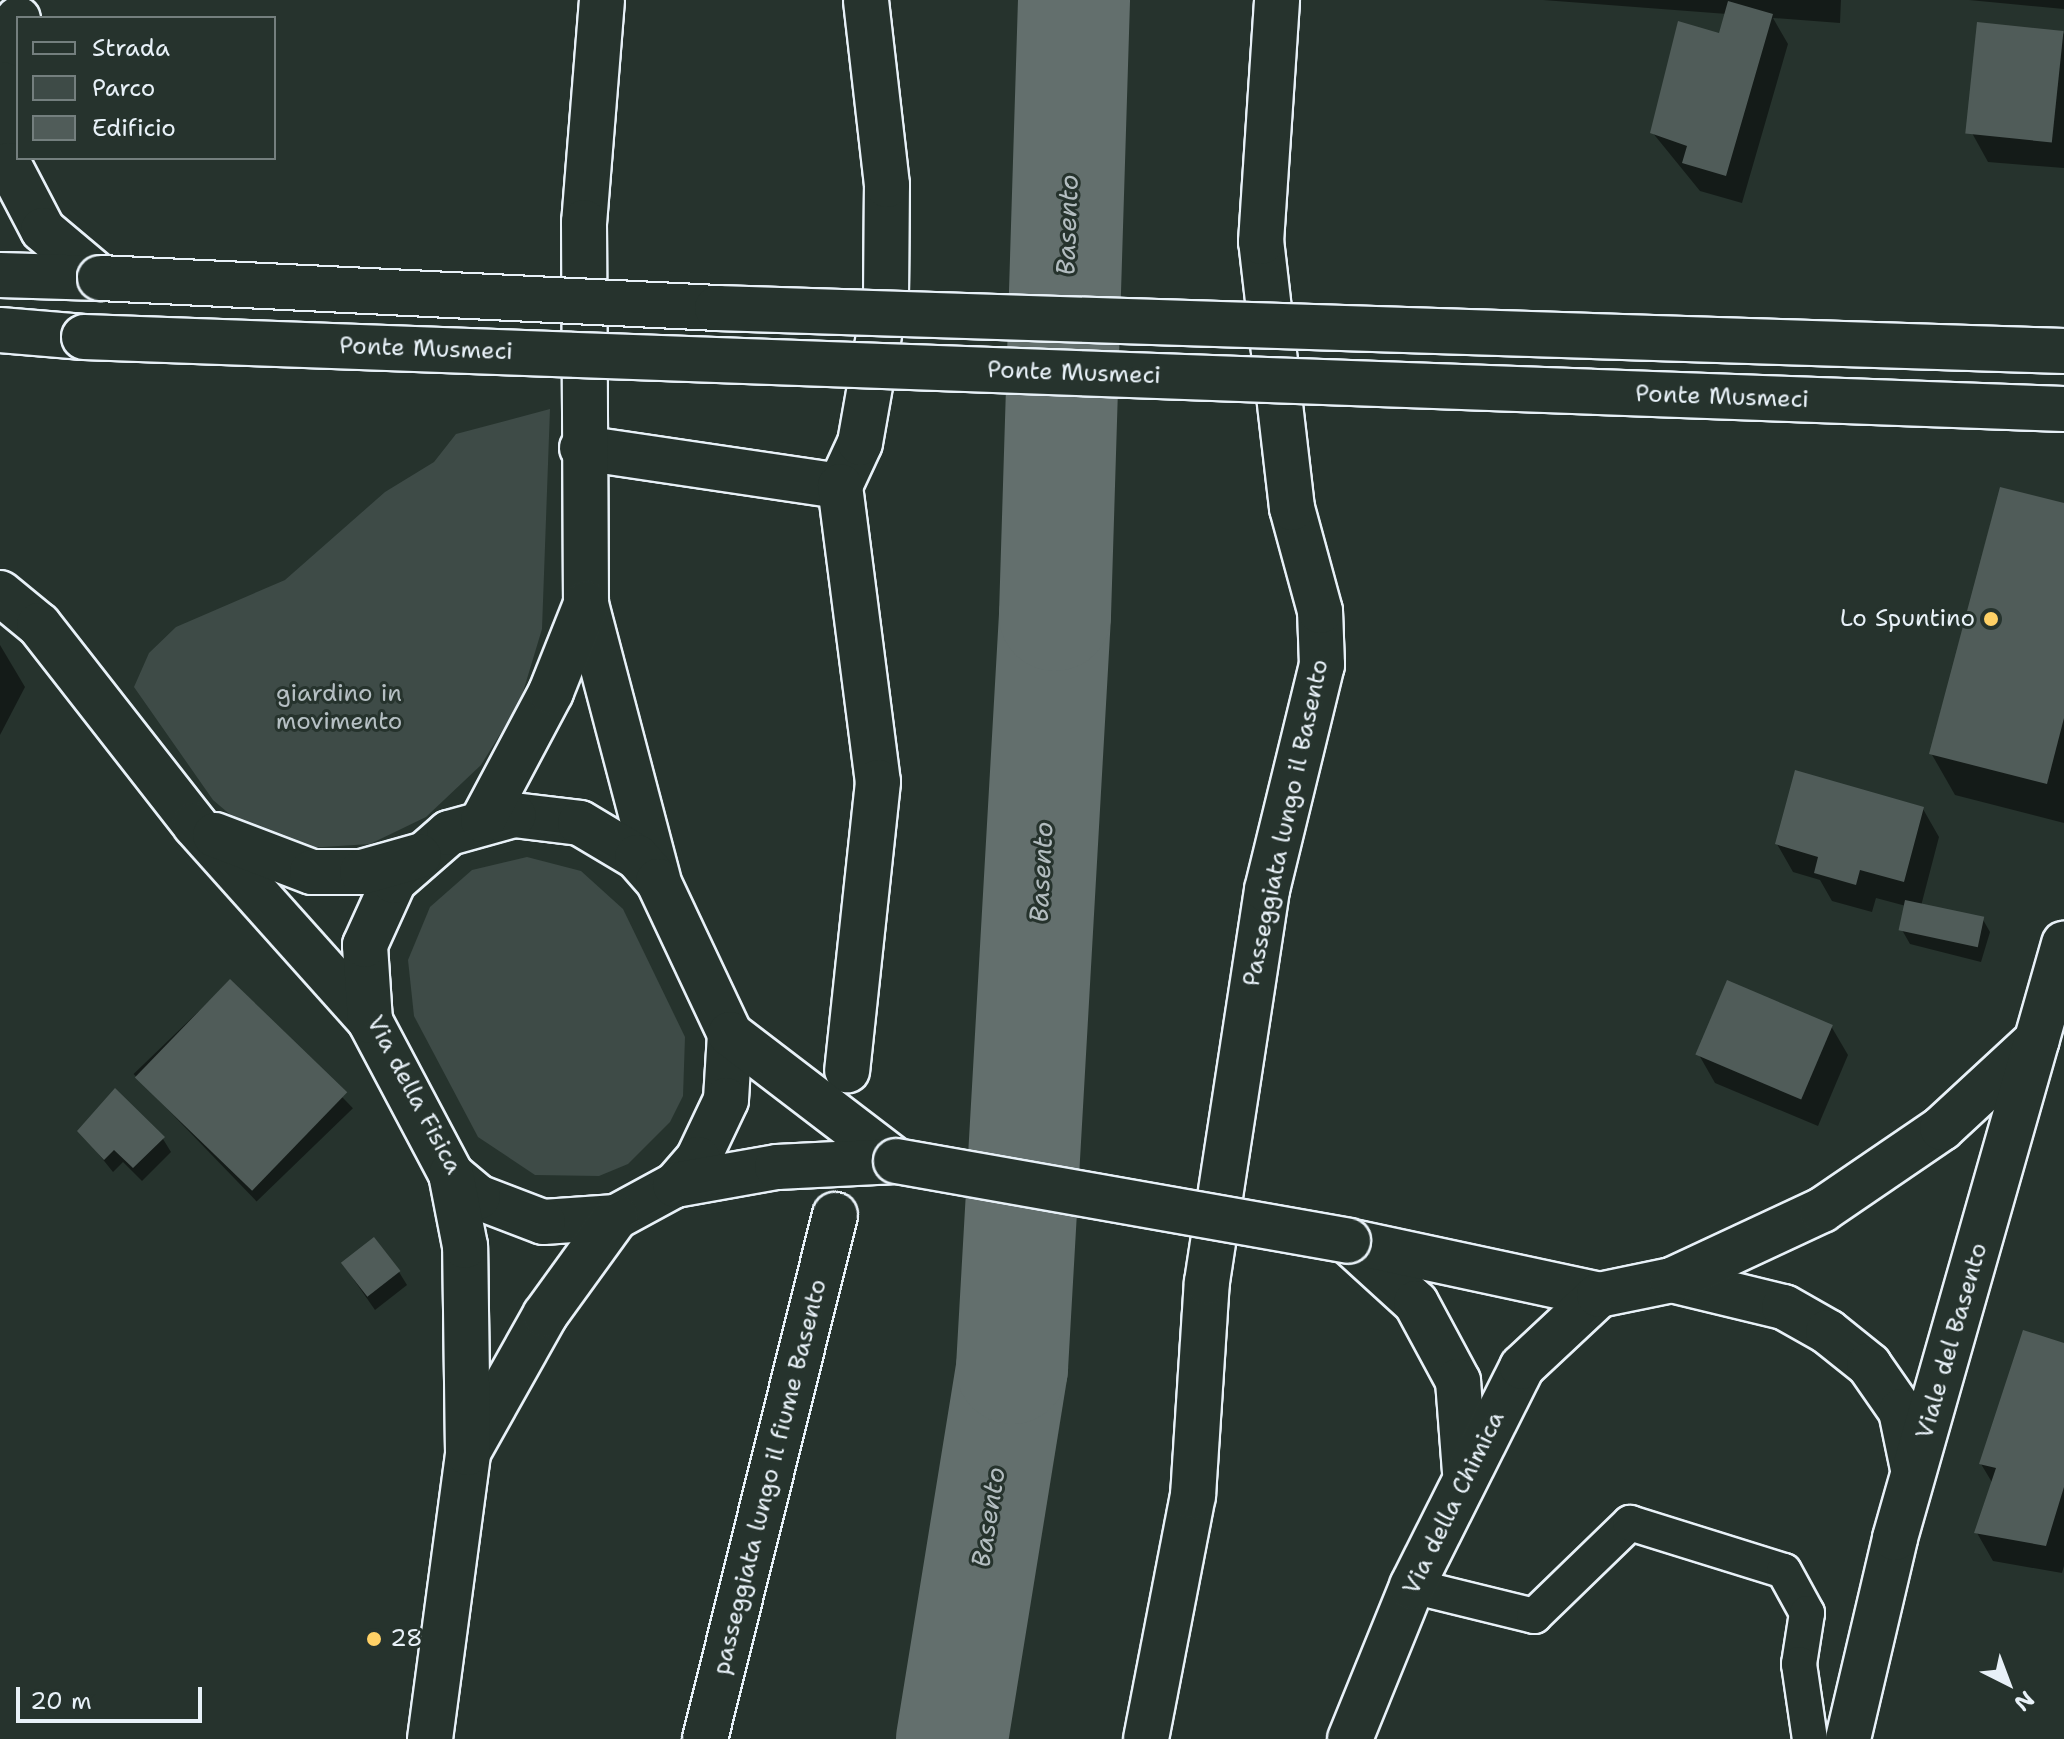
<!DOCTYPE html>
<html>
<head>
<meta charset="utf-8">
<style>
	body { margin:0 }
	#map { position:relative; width:2064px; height:1739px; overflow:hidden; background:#26332d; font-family:"Shantell Sans",sans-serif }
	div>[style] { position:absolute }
	.green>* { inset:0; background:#3e4b47 }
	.shadow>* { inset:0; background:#0007; transform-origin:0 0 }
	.river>* { height:112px; margin:-56px; padding:0 56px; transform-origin:56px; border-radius:56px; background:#636f6d }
	.building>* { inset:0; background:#505c59; transform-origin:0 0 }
	.roads { filter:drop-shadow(2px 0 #e8f1f8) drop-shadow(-2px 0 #e8f1f8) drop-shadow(0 2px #e8f1f8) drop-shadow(0 -2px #e8f1f8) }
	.service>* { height:34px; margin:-17px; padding:0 17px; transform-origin:17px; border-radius:17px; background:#26332d }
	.pedestrian>* { height:44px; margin:-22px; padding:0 22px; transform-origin:22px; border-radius:22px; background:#26332d }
	.tertiary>* { height:44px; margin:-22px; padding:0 22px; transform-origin:22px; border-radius:22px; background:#26332d }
	.secondary>* { height:44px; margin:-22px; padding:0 22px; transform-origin:22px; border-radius:22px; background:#26332d }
	.primary>* { height:44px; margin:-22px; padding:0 22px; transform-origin:22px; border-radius:22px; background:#26332d }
	.bridges { filter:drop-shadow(2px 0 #e8f1f8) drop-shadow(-2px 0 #e8f1f8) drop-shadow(0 2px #e8f1f8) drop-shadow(0 -2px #e8f1f8) }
	.tertiary-bridge>* { height:44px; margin:-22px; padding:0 22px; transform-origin:22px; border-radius:22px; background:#26332d }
	.secondary-bridge>* { height:44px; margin:-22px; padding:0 22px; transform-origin:22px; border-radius:22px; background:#26332d }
	.dots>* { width:22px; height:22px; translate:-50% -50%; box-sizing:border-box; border:4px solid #26332d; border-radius:50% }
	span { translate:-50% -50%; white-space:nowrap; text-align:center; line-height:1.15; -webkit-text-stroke:6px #26332d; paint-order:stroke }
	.street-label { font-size:24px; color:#e8f1f8 }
	.poi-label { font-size:24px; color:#e8f1f8 }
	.right { translate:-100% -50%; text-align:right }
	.left { translate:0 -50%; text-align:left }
	.park-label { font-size:24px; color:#b5bfc3 }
	.water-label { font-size:26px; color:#b3bdc0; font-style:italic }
	.legend { position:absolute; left:16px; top:16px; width:260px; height:144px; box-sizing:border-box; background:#26332d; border:2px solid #747f7e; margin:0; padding:10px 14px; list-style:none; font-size:24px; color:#e8f1f8 }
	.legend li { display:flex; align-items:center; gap:16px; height:40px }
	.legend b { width:40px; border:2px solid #747f7e }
	.north { position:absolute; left:1968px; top:1643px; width:80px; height:80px; -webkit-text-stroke:6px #26332d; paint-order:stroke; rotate:138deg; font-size:22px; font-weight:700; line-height:32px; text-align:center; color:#e8f1f8 }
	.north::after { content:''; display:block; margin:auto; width:28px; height:36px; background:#e8f1f8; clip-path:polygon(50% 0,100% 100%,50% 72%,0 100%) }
	.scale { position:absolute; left:16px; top:1687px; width:186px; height:36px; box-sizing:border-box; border:4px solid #e8f1f8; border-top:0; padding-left:10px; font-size:24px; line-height:28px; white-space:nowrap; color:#e8f1f8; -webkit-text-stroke:6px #26332d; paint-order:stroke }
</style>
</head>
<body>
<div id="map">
	<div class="green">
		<div style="clip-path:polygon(550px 409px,542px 629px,520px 702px,481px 765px,426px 817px,370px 844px,307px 848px,240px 823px,213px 800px,134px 687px,149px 653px,176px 627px,285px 580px,385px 492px,434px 462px,456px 434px)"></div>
		<div style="clip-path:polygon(527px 857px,581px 871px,623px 909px,685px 1037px,683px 1096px,670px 1122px,628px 1164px,599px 1176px,535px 1175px,478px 1137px,414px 1016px,408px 960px,430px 907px,472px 870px)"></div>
	</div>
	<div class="shadow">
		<div style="clip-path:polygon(1543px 0,1841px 0,1840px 23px,1773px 18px,1788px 44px,1742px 203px,1700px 191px,1652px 132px,1720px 36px,1727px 14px)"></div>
		<div style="clip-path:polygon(2064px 0,2064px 9px,1969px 0)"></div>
		<div style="clip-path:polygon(2064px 33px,2064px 168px,1988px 162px,1972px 133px)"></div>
		<div style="clip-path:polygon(2064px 505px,2064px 823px,1955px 795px,1931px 753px)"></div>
		<div style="clip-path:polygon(0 645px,25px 687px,0 735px)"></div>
		<div style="clip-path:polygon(1923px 809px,1939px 837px,1921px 906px,1982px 918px,1990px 932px,1981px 962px,1910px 944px,1902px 930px,1906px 906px,1876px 898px,1872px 912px,1832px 901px,1820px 880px,1793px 872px,1777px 844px)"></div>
		<div style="left:230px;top:981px;width:177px;height:134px;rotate:46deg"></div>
		<div style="clip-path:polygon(1831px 1026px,1848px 1055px,1818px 1126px,1715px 1083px,1699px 1055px)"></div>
		<div style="clip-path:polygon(80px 1131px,163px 1139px,171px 1152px,142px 1181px,123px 1162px,113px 1172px)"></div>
		<div style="clip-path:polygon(343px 1264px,399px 1272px,407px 1285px,375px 1310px)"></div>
		<div style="clip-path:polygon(2064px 1345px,2064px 1566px,2062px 1573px,1993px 1561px,1977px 1533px,1993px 1484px,1981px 1464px)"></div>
	</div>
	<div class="river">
		<div style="left:952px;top:1739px;width:376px;rotate:-80.8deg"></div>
		<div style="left:1012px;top:1368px;width:754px;rotate:-86.73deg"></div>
		<div style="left:1055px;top:615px;width:615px;rotate:-88.23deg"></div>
	</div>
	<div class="building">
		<div style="clip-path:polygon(1728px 1px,1773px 14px,1726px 176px,1682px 163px,1687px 146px,1650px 133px,1678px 21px,1719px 33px)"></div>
		<div style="left:1977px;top:22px;width:87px;height:112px;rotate:6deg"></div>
		<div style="clip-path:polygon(2000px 487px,2064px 503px,2064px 718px,2047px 784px,1929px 754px)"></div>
		<div style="clip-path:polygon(1795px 770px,1924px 807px,1904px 882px,1860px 870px,1856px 885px,1814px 873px,1818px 857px,1775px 844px)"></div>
		<div style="left:1905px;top:900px;width:81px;height:31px;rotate:12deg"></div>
		<div style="left:230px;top:979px;width:163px;height:137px;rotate:44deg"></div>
		<div style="left:1727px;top:980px;width:115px;height:81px;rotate:23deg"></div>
		<div style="clip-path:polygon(115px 1088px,165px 1137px,133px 1168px,114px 1150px,104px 1160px,77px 1131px)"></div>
		<div style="left:374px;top:1237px;width:43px;height:42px;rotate:52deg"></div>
		<div style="clip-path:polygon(2023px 1330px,2064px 1343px,2064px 1487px,2046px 1546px,1974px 1533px,1996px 1468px,1979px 1464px)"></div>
	</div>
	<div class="roads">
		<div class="service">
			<div style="left:1412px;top:1586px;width:126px;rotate:13.8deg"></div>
			<div style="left:1534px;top:1616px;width:134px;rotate:-44.1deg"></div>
			<div style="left:1630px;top:1523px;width:161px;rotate:17.3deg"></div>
			<div style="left:1784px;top:1571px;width:48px;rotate:61.3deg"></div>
			<div style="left:1807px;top:1613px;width:52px;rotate:98.9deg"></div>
			<div style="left:1799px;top:1664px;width:76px;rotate:81.7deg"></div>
		</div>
		<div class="pedestrian">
			<div style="left:582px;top:448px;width:261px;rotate:8.4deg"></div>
			<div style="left:840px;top:486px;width:47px;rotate:-65.1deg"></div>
			<div style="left:860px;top:443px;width:149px;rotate:-80deg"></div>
			<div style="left:886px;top:296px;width:111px;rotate:-89.5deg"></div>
			<div style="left:887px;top:185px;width:186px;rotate:-96.5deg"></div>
			<div style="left:840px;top:486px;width:298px;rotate:82.7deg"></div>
			<div style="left:878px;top:782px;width:290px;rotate:96.1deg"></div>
			<div style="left:705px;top:1739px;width:540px;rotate:-76.07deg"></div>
			<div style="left:1146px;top:1739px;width:248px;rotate:-79.1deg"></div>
			<div style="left:1193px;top:1496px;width:214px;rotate:-86.3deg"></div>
			<div style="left:1207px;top:1282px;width:397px;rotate:-81.3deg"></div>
			<div style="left:1267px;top:890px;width:232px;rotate:-76.3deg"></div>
			<div style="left:1322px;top:665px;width:54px;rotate:-92.1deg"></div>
			<div style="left:1320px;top:611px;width:107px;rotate:-105.2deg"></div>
			<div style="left:1292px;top:508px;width:268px;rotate:-96.6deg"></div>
			<div style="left:1261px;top:242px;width:243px;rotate:-86.2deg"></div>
		</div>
		<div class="tertiary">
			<div style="left:602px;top:0;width:223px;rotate:94.6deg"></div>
			<div style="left:584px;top:222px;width:382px;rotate:89.7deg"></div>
			<div style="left:586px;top:604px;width:284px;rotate:75.3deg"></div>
			<div style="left:18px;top:19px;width:67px;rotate:103.8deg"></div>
			<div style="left:2px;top:84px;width:81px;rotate:85.1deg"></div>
			<div style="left:9px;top:165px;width:73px;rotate:62.4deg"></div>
			<div style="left:43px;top:230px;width:75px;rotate:40.1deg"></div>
			<div style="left:0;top:593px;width:50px;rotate:39.4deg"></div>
			<div style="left:39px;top:625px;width:254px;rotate:52deg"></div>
			<div style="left:195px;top:825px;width:263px;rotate:48.2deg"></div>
			<div style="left:514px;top:815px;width:66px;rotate:6.9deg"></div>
			<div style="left:580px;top:823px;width:66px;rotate:30.8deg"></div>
			<div style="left:637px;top:857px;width:32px;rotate:49deg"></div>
			<div style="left:658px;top:881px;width:169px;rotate:64.8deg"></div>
			<div style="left:730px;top:1034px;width:66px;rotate:93.5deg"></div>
			<div style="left:726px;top:1100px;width:65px;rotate:115.4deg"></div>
			<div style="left:698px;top:1159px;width:35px;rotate:131deg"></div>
			<div style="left:675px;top:1185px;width:67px;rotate:151.5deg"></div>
			<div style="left:616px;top:1217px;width:73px;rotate:176.1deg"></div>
			<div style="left:543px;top:1222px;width:70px;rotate:-159deg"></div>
			<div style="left:478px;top:1197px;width:35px;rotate:-140deg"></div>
			<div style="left:451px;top:1174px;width:173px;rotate:-117.9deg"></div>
			<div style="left:370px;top:1021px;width:76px;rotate:-93.8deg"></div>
			<div style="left:365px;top:945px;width:70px;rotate:-65.6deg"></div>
			<div style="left:394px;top:881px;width:73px;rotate:-41.1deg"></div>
			<div style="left:449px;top:833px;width:67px;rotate:-15.5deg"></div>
			<div style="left:483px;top:820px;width:145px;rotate:-62deg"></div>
			<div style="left:551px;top:692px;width:95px;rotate:-68.3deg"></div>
			<div style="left:215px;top:835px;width:104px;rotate:20.9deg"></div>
			<div style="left:312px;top:872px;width:50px"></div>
			<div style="left:362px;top:872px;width:59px;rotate:-15.7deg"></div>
			<div style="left:730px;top:1034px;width:209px;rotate:37.4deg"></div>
			<div style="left:675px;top:1185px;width:104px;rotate:-10deg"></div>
			<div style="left:777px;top:1167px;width:119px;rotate:-2.9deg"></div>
			<div style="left:1348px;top:1241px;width:92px;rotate:42.4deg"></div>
			<div style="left:1416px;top:1303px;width:89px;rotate:61.7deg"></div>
			<div style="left:1458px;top:1381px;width:91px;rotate:85.6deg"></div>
			<div style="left:1348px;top:1241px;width:257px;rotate:12.1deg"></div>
			<div style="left:471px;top:1447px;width:151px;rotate:-60.7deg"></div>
			<div style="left:545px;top:1315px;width:121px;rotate:-54.1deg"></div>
			<div style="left:430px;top:1739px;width:289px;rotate:-82.4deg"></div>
			<div style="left:468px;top:1453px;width:207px;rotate:-90.8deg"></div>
			<div style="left:465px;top:1246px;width:73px;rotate:-101deg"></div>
		</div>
		<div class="secondary">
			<div style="left:0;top:275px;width:100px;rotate:1.7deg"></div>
			<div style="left:0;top:330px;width:84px;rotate:4.8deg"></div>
		</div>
		<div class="primary">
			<div style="left:1672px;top:1280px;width:115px;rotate:13.6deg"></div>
			<div style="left:1784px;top:1307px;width:51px;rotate:29.6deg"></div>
			<div style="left:1828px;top:1332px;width:53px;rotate:38.8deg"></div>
			<div style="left:1869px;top:1365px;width:56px;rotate:55.2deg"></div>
			<div style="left:1901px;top:1411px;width:59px;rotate:78.3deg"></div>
			<div style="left:1350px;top:1739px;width:165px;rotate:-67.9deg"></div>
			<div style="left:1412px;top:1586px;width:245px;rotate:-63.3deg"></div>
			<div style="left:1522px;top:1367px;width:105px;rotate:-43.1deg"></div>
			<div style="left:1599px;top:1295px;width:75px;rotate:-11.6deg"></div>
			<div style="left:1672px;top:1280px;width:166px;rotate:-25deg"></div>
			<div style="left:1822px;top:1210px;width:145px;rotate:-34.3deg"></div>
			<div style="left:1942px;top:1128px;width:129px;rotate:-42.8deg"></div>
			<div style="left:1848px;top:1739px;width:206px;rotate:-76.8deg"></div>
			<div style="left:1895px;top:1538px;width:618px;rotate:-74.12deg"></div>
		</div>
	</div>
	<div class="bridges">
		<div class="tertiary-bridge">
			<div style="left:896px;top:1161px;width:459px;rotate:10deg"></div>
		</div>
		<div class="secondary-bridge">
			<div style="left:100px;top:278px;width:618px;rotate:2.78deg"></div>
			<div style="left:717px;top:308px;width:1348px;rotate:1.83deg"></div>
			<div style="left:84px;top:337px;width:1981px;rotate:2.08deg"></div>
		</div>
	</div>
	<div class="dots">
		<div style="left:1991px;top:619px;background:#ffd166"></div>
		<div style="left:374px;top:1639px;background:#ffd166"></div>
	</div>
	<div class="street-label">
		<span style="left:426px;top:349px;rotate:2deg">Ponte Musmeci</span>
		<span style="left:1074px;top:373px;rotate:2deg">Ponte Musmeci</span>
		<span style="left:1722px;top:397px;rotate:2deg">Ponte Musmeci</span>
		<span style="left:1286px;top:823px;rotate:-78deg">Passeggiata lungo il Basento</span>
		<span style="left:414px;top:1095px;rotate:62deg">Via della Fisica</span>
		<span style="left:1952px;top:1341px;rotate:-74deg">Viale del Basento</span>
		<span style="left:770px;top:1477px;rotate:-76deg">passeggiata lungo il fiume Basento</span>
		<span style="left:1454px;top:1503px;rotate:-64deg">Via della Chimica</span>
	</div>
	<div class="poi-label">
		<span class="right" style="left:1975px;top:619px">Lo Spuntino</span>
		<span class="left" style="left:390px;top:1639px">28</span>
	</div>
	<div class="park-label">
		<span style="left:339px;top:708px">giardino in<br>movimento</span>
	</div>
	<div class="water-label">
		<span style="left:1067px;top:225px;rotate:-88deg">Basento</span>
		<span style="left:1041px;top:872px;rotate:-87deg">Basento</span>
		<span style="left:988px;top:1517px;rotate:-81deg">Basento</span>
	</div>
	<ul class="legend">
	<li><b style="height:10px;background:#26332d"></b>Strada</li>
	<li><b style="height:22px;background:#3e4b47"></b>Parco</li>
	<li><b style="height:22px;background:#505c59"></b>Edificio</li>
	</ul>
	<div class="north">N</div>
	<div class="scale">20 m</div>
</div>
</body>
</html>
